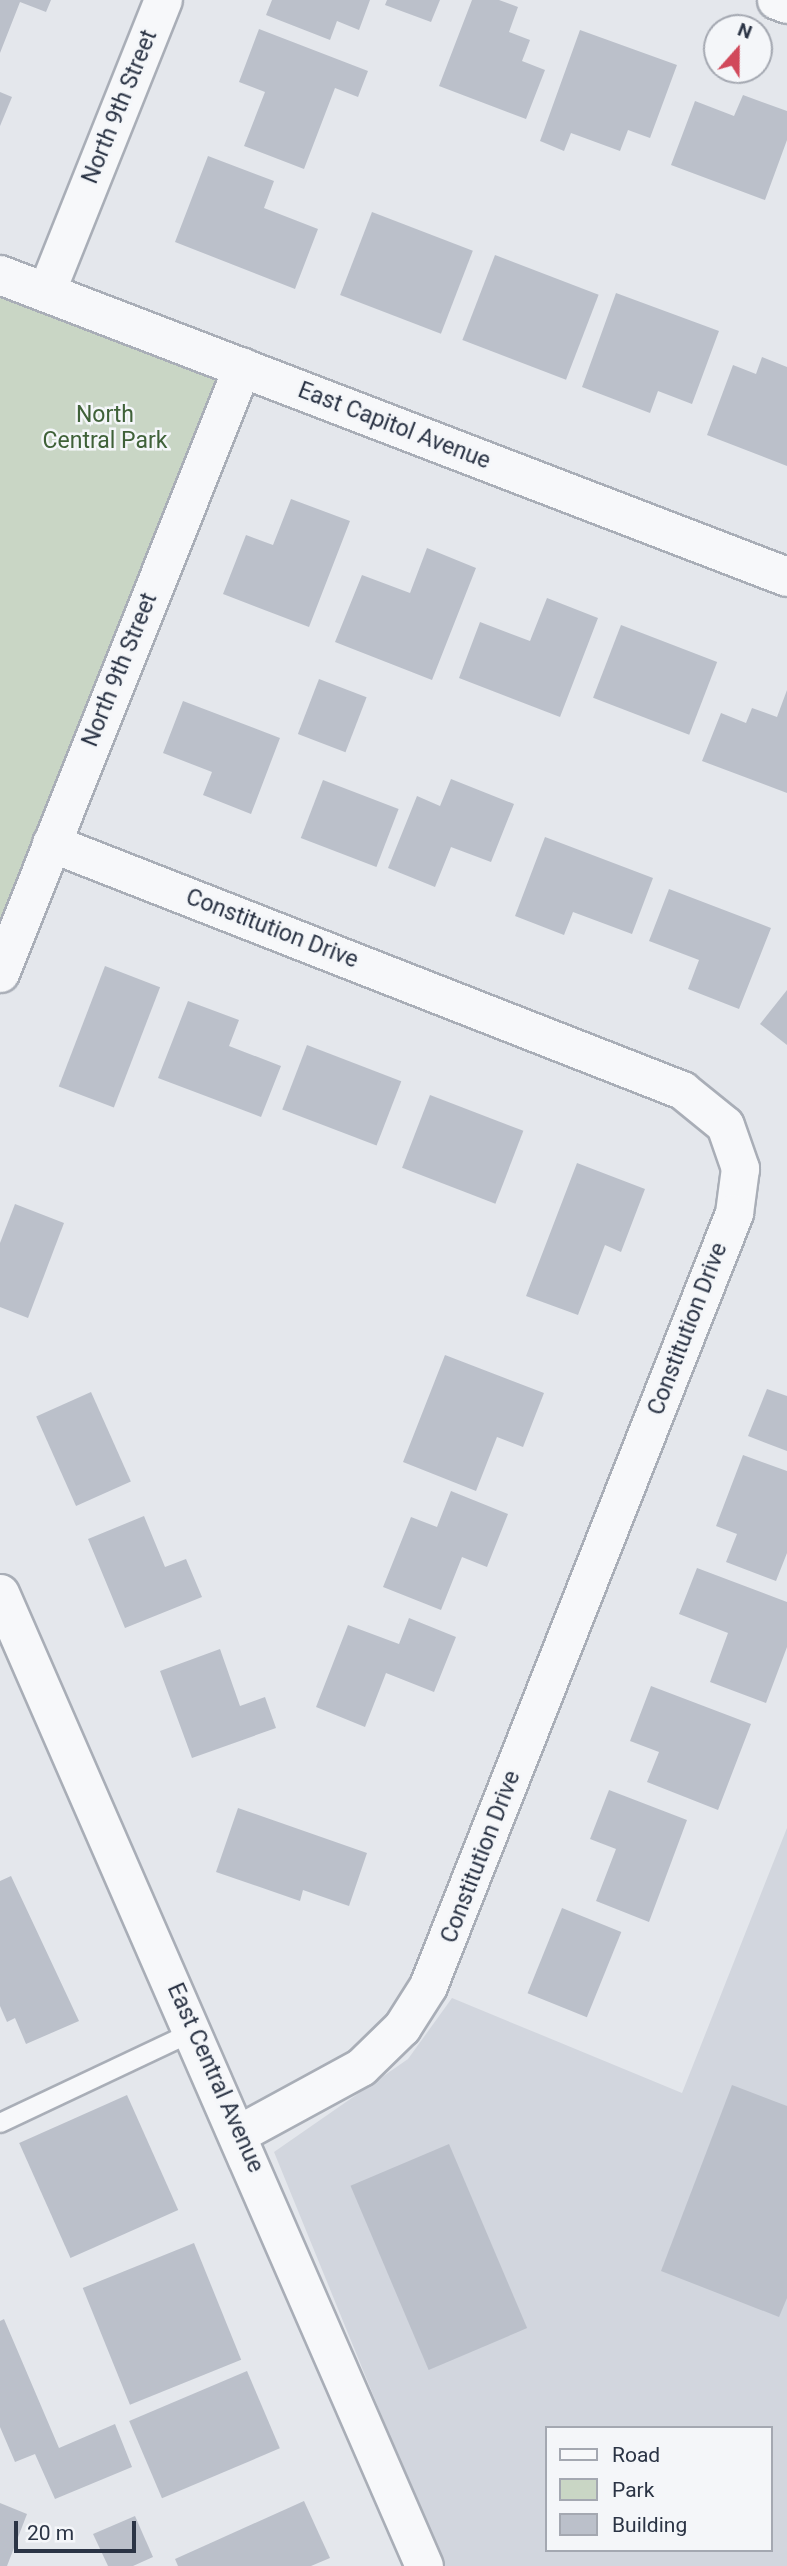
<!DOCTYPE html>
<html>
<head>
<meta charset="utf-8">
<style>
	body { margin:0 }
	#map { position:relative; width:787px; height:2566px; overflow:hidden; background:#e4e7ec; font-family:Roboto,sans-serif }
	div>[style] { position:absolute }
	.built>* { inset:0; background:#d2d6de }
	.green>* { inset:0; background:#c9d6c5 }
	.building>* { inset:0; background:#bbc0ca; transform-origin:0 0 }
	.roads { filter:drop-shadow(2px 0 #a9aeb7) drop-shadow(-2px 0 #a9aeb7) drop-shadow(0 2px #a9aeb7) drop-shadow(0 -2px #a9aeb7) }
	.service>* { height:18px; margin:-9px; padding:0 9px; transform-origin:9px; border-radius:9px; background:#f7f8fa }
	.minor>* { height:37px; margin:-18.5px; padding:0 18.5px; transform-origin:18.5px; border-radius:18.5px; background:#f7f8fa }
	.tertiary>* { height:38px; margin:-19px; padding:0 19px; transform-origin:19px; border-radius:19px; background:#f7f8fa }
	span { translate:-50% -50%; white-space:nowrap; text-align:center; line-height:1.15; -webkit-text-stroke:5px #f4f6f9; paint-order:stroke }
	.street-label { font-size:23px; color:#2b3445 }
	.park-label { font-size:23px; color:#3f6138 }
	.legend { position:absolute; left:545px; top:2426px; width:228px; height:126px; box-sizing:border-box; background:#f4f6f9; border:2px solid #a4a8b1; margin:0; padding:9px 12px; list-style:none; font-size:21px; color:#2b3445 }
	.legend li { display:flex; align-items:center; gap:14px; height:35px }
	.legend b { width:35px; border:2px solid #a4a8b1 }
	.north { position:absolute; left:703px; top:14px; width:70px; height:70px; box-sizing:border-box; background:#f4f6f9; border:2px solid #a4a8b1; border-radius:50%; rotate:21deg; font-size:19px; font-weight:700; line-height:28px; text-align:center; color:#2b3445 }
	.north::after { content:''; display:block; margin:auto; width:24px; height:32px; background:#d1495b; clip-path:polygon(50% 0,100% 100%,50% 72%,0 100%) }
	.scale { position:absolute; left:14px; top:2521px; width:122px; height:32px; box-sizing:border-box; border:4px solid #2b3445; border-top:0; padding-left:9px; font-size:21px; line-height:24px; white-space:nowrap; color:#2b3445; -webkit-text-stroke:5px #f4f6f9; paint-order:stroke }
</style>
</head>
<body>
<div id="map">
	<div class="built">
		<div style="clip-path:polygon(evenodd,787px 1828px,787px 2566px,443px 2566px,274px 2152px,408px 2059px,452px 1998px,682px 2093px,787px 1828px,547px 2428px,771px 2428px,771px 2550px,547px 2550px,547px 2428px)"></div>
	</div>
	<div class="green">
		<div style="clip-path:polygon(0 275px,242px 367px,0 978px)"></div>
	</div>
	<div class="building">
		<div style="clip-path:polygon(0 0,51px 0,46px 12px,20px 2px,0 53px)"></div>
		<div style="clip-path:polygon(272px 0,370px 0,359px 30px,337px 21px,330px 40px,266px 15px)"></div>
		<div style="clip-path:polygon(387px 0,440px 0,431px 22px,385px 5px)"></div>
		<div style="clip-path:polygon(472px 0,499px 0,518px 7px,509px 32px,530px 40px,522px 61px,545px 70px,526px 119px,439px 86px)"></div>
		<div style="clip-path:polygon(259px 29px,368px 71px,358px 97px,335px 88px,304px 169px,244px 146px,265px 92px,239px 82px)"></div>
		<div style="clip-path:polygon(580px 30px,677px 65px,650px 138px,628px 130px,620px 151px,571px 133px,564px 151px,540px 141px)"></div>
		<div style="clip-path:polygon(0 92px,12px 97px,0 126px)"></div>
		<div style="clip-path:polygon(743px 95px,787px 111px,787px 140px,765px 200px,671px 165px,695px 101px,734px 116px)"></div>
		<div style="clip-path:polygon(208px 156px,274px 181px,264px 208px,318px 229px,295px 289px,175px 242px)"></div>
		<div style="left:372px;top:212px;width:108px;height:89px;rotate:21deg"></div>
		<div style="left:495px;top:255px;width:111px;height:91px;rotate:21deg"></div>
		<div style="clip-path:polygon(616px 293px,719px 331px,692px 404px,658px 391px,650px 413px,582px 387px)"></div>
		<div style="clip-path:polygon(762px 357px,787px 367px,787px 466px,707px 435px,733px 365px,756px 374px)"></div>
		<div style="clip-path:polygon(291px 499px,350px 521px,309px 627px,223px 594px,246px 535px,273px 545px)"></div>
		<div style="clip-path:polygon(427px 548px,476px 568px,432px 680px,335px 642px,362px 575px,410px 593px)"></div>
		<div style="clip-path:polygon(547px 598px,598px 618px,560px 717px,459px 678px,480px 622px,530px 641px)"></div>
		<div style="left:621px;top:625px;width:103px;height:78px;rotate:21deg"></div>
		<div style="left:319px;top:679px;width:51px;height:59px;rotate:21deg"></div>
		<div style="clip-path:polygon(787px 690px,787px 793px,702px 761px,721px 713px,746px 723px,752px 708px,777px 717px)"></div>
		<div style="clip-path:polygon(183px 701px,280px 738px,251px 814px,203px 795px,212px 772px,163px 753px)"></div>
		<div style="clip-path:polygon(451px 779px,514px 804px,491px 862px,451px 847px,435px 887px,388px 868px,417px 796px,440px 806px)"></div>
		<div style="left:323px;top:780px;width:81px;height:62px;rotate:21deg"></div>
		<div style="clip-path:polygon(545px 837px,653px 878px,632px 934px,573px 912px,564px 935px,515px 916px)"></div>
		<div style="clip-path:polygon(669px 889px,771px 928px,739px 1009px,688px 989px,699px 960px,649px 941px)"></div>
		<div style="left:105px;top:966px;width:59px;height:129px;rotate:21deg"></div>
		<div style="clip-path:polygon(787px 990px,787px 1045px,760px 1024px)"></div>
		<div style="clip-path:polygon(188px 1001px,239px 1020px,229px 1046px,281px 1066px,261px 1117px,158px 1078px)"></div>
		<div style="left:307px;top:1045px;width:101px;height:69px;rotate:21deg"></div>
		<div style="left:430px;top:1095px;width:100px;height:78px;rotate:21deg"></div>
		<div style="clip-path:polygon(577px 1163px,645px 1189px,621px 1252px,605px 1245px,578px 1315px,526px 1296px)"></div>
		<div style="clip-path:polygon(15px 1204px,64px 1223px,28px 1318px,0 1307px,0 1243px)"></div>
		<div style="clip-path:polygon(445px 1355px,544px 1393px,523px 1447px,497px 1437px,476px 1491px,403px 1462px)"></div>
		<div style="clip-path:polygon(767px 1389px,787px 1396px,787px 1451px,748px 1436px)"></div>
		<div style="left:91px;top:1392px;width:98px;height:60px;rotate:66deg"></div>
		<div style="clip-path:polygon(743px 1455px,787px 1471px,787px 1553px,776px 1581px,726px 1562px,737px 1534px,716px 1526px)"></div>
		<div style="clip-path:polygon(451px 1491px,508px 1514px,487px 1567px,462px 1557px,441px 1610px,383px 1587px,411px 1517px,437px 1527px)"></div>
		<div style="clip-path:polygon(144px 1516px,165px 1567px,186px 1559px,202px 1597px,125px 1628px,88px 1539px)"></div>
		<div style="clip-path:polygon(697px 1568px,787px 1602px,787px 1647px,766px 1703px,710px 1682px,728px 1633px,679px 1614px)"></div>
		<div style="clip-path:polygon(409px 1618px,456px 1637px,434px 1692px,386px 1673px,365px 1727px,316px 1707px,348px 1625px,399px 1644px)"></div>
		<div style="clip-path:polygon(220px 1649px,240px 1706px,265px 1697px,276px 1728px,192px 1758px,160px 1671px)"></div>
		<div style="clip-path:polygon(651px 1686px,751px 1724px,718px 1810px,647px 1782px,659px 1752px,630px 1741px)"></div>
		<div style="clip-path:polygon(609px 1790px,687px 1820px,649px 1922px,596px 1901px,616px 1849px,590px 1839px)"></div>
		<div style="clip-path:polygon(238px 1808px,367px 1853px,349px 1906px,303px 1890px,300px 1901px,216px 1872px)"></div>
		<div style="clip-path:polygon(11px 1876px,79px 2021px,26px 2044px,15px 2018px,7px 2022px,0 2006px,0 1881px)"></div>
		<div style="left:562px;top:1908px;width:64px;height:92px;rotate:22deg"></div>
		<div style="clip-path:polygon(732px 2085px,787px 2106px,787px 2298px,779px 2317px,661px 2271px)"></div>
		<div style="left:127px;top:2095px;width:126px;height:118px;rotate:66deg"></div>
		<div style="left:449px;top:2144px;width:200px;height:107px;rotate:67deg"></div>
		<div style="left:194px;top:2243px;width:126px;height:120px;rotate:68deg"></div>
		<div style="clip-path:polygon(4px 2319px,59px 2448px,115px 2424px,132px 2467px,55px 2499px,35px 2454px,15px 2462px,0 2427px,0 2321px)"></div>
		<div style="left:247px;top:2371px;width:84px;height:128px;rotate:67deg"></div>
		<div style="clip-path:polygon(304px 2501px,330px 2558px,311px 2566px,178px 2566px,175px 2559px)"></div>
		<div style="clip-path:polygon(0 2503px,27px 2514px,7px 2566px,0 2566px)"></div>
		<div style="clip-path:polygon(135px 2516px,153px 2557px,133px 2566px,108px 2566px,93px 2534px)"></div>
	</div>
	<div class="roads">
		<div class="service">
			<div style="left:0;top:2123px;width:216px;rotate:-25.3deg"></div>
		</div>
		<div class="minor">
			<div style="left:776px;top:0;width:12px;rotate:20deg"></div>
			<div style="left:46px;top:292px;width:315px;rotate:-68.2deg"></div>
			<div style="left:51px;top:843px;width:678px;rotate:21.38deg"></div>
			<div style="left:682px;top:1090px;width:55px;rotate:39.1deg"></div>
			<div style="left:725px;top:1125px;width:46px;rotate:70.8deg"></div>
			<div style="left:740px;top:1168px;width:45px;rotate:97.6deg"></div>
			<div style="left:734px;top:1213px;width:831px;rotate:111.6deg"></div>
			<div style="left:428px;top:1986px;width:49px;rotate:122.4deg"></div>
			<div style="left:402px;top:2027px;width:57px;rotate:135.7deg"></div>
			<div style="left:361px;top:2067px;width:138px;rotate:151.4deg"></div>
			<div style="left:0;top:973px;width:653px;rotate:-68.23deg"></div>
			<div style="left:0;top:1593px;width:1061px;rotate:66.45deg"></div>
		</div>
		<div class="tertiary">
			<div style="left:0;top:275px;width:843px;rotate:20.99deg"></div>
		</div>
	</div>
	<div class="street-label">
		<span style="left:120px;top:107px;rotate:-68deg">North 9th Street</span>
		<span style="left:394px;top:426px;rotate:21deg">East Capitol Avenue</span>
		<span style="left:120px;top:670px;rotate:-68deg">North 9th Street</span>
		<span style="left:272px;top:929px;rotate:21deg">Constitution Drive</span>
		<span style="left:688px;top:1329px;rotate:-69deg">Constitution Drive</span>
		<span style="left:481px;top:1857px;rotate:-69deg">Constitution Drive</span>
		<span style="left:215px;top:2078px;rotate:66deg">East Central Avenue</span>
	</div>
	<div class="park-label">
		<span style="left:105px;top:428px">North<br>Central Park</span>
	</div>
	<ul class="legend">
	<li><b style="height:9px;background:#f7f8fa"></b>Road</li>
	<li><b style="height:19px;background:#c9d6c5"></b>Park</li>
	<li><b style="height:19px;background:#bbc0ca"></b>Building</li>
	</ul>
	<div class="north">N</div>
	<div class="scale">20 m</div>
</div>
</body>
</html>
